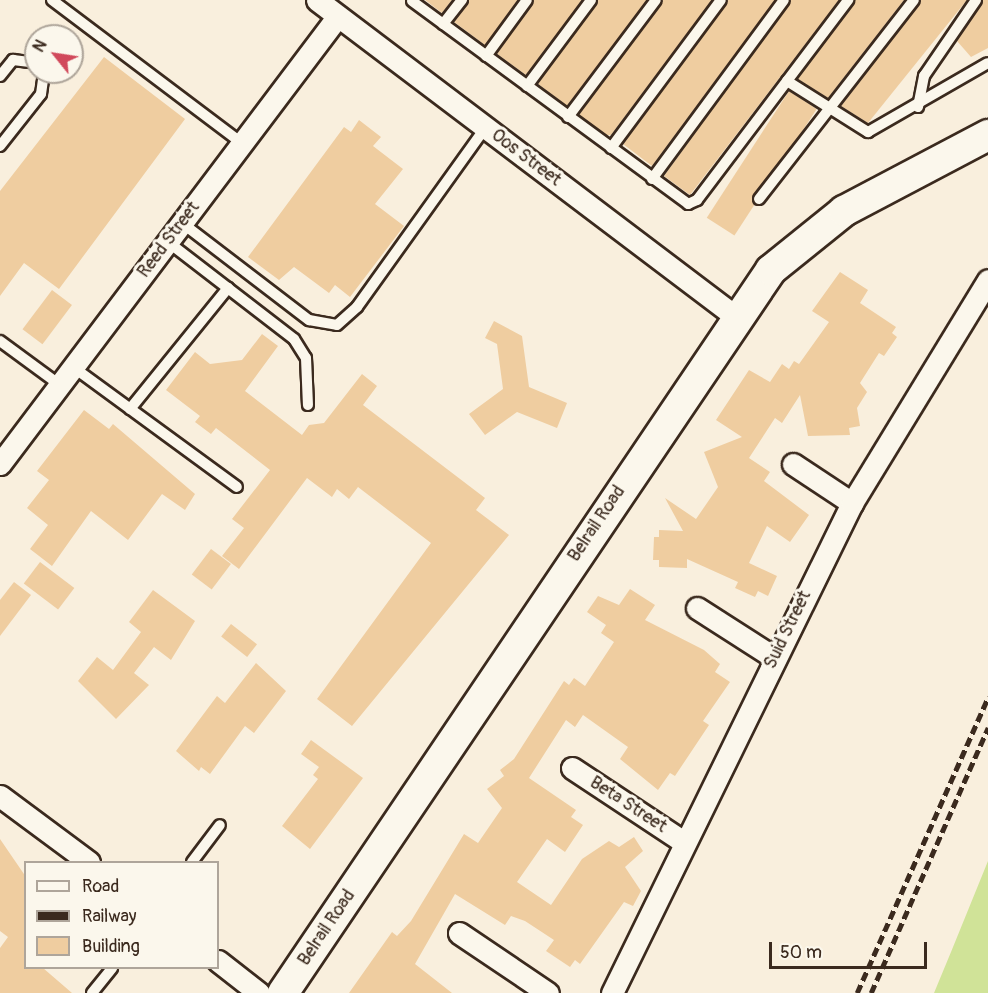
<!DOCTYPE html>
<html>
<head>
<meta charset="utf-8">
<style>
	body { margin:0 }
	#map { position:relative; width:988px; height:993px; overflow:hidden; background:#f9efdd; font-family:Pangolin,sans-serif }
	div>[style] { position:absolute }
	.green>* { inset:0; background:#d0e398 }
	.building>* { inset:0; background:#efcda0; transform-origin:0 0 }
	.roads { filter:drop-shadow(2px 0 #3b2a1e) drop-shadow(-2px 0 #3b2a1e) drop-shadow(0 2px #3b2a1e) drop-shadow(0 -2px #3b2a1e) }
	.lane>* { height:10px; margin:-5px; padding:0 5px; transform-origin:5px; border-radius:5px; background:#fbf7ec }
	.street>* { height:21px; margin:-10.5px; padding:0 10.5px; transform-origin:10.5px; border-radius:10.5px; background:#fbf7ec }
	.secondary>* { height:30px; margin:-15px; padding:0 15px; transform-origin:15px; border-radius:15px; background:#fbf7ec }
	.rail>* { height:4.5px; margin-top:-2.25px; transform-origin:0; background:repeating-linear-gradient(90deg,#3b2a1e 0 9px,transparent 0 13.5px) }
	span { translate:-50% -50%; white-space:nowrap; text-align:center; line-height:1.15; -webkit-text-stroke:6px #fbf7ec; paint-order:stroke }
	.street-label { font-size:18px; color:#3b2a1e }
	.legend { position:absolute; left:24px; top:861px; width:195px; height:108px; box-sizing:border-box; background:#fbf7ec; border:2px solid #aea59a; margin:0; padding:8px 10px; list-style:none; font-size:18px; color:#3b2a1e }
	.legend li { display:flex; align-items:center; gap:12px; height:30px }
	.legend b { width:30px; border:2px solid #aea59a }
	.north { position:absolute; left:24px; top:24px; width:60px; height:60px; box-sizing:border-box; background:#fbf7ec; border:2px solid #aea59a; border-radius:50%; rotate:300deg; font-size:16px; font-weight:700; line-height:24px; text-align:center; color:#3b2a1e }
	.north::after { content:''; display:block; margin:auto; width:21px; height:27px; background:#d1495b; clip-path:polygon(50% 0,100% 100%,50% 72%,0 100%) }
	.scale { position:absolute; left:769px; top:942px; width:158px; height:27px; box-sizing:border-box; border:3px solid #3b2a1e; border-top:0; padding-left:8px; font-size:18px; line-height:21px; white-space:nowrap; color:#3b2a1e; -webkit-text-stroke:4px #fbf7ec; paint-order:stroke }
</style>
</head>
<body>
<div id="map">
	<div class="green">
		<div style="clip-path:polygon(988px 861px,988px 993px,934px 993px,951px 952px)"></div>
	</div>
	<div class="building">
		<div style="clip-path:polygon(425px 0,452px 0,442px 13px)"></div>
		<div style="clip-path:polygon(469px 0,518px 0,485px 45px,454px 22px)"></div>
		<div style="clip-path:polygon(534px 0,582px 0,526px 75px,497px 54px)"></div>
		<div style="clip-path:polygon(598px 0,647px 0,567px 106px,538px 84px)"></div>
		<div style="clip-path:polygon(663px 0,712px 0,611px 135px,606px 135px,579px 115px)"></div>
		<div style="clip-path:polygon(728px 0,775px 0,652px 166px,623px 144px)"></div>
		<div style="clip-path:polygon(791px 0,839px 0,690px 195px,664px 176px)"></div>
		<div style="clip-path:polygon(855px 0,904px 0,828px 98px,798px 79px)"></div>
		<div style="clip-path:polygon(921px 0,967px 0,868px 123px,841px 106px)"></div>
		<div style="clip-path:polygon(983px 0,988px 0,988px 48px,971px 57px,957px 41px)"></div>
		<div style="clip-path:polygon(104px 57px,185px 119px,59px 289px,24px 263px,0 296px,0 191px)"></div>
		<div style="left:789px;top:91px;width:33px;height:151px;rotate:33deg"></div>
		<div style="clip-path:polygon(359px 120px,381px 137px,373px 146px,403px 169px,375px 204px,404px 226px,350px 297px,335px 285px,329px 293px,294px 267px,279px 280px,248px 257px,344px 127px,351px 132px)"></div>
		<div style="clip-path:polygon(840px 272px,868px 290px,860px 303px,896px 327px,892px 333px,897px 337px,884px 356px,879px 353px,860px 383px,867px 392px,857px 408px,860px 426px,849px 428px,850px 435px,808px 436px,800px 395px,782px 423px,775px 418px,749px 458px,770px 472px,764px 481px,809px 515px,790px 542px,767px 526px,749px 563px,777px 576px,768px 596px,758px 591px,755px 597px,735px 588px,738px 582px,687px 559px,687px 568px,659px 567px,659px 560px,653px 560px,654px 537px,659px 537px,659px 530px,683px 531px,665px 498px,696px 519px,718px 487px,704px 452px,742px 437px,716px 420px,749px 370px,770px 382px,782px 364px,789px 369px,794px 361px,799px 364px,829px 322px,812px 311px)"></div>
		<div style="left:52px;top:290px;width:25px;height:49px;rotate:37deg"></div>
		<div style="clip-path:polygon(494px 321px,522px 336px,529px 387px,567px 403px,557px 428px,517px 412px,485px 435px,469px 414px,503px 389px,497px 344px,485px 338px)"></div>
		<div style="clip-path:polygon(262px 334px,278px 346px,245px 391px,302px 435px,309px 425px,324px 423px,362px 374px,377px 386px,363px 405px,485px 498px,476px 510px,509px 535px,352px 726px,317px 699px,431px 543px,358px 487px,349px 499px,337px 489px,332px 497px,307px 478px,239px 569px,222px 556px,244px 528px,232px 519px,270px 470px,216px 428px,211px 434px,195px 422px,200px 416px,166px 390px,195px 352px,210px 364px,242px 360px)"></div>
		<div style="clip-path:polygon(84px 410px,109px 429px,113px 424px,195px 494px,185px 510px,162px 494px,128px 540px,91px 511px,52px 566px,30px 549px,48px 525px,27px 508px,49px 480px,37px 471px)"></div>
		<div style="left:211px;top:549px;width:25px;height:32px;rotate:37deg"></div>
		<div style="left:40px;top:562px;width:43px;height:27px;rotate:37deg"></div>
		<div style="clip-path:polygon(14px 582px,31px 595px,0 636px,0 600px)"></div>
		<div style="clip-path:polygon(630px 589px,655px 605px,645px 620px,704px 650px,720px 664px,715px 672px,730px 682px,703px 721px,709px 725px,675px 776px,670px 773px,658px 790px,620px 759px,628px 747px,583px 715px,575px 727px,566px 720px,529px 778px,576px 810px,571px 817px,583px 825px,565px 852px,547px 839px,517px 882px,551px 905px,582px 859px,609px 841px,619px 847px,634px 837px,643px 851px,625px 867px,641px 891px,633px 906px,624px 902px,580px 964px,575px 960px,570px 967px,546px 951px,554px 940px,525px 921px,511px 916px,505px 925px,455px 894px,415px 964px,452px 993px,349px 993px,392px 932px,397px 936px,411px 921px,464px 834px,478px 843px,502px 808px,487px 789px,504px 776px,500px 770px,514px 759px,564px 681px,569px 685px,574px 678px,585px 686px,614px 642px,601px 633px,606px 625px,587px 612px,598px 596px,619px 605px)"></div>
		<div style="clip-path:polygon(153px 590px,195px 621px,171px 660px,154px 647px,134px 673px,149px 685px,116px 719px,78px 681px,97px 657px,113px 670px,141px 632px,129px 622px)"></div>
		<div style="left:231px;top:624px;width:33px;height:16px;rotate:38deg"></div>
		<div style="clip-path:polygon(256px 663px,286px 691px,254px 733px,245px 726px,210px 774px,201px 767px,199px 771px,176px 751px,217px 696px,225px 703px)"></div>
		<div style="clip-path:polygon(311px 740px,363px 778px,310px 849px,282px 826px,318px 779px,313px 775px,319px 767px,301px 754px)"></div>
		<div style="clip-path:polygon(0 839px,26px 877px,26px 968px,43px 968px,72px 993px,0 993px,0 948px,8px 937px,0 931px)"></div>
	</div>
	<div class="roads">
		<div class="lane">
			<div style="left:52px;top:0;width:238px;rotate:37deg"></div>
			<div style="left:412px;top:1px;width:343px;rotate:36.3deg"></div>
			<div style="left:688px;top:204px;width:10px;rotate:-24deg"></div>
			<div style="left:697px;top:200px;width:251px;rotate:-52.9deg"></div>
			<div style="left:443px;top:24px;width:31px;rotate:-52deg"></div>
			<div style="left:486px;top:56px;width:69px;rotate:-53.8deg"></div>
			<div style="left:0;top:76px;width:21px;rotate:-51deg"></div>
			<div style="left:13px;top:60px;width:23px;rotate:7deg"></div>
			<div style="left:787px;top:81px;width:96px;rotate:32.2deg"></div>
			<div style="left:868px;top:132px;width:138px;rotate:-29.9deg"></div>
			<div style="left:527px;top:86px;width:107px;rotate:-53.3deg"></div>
			<div style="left:918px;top:107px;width:32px;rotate:-79deg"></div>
			<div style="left:924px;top:76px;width:92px;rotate:-55.6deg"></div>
			<div style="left:568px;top:117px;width:146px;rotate:-53.1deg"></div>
			<div style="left:0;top:146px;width:66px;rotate:-51.7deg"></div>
			<div style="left:41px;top:94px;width:22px;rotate:-82deg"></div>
			<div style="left:611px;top:148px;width:184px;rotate:-53.4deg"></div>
			<div style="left:652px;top:179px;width:222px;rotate:-53.6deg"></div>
			<div style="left:759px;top:199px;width:252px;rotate:-52.1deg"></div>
			<div style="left:182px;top:223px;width:160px;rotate:37.4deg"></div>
			<div style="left:309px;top:320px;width:28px;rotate:10deg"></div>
			<div style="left:337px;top:325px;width:27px;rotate:-42deg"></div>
			<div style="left:357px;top:307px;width:220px;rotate:-54.4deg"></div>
			<div style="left:168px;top:242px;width:159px;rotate:37.6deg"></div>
			<div style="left:294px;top:339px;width:22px;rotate:58deg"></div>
			<div style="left:306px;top:358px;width:47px;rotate:87.6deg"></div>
			<div style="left:0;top:341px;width:74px;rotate:36.3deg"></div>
			<div style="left:73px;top:367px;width:203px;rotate:36.2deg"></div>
			<div style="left:130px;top:409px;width:156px;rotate:-51deg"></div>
			<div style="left:192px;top:862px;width:46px;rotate:-52.9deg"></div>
			<div style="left:92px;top:993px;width:32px;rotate:-51deg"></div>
		</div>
		<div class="street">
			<div style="left:317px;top:0;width:524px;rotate:37.09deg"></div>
			<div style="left:0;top:464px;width:561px;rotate:-52.97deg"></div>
			<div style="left:793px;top:464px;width:71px;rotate:33.5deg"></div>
			<div style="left:697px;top:608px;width:93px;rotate:32.7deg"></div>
			<div style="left:572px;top:768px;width:134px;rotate:33.5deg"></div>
			<div style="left:0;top:796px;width:111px;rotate:36.6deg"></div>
			<div style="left:459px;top:933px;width:107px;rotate:34deg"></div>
			<div style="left:218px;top:961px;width:52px;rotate:38deg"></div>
			<div style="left:612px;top:993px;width:546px;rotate:-63.9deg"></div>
			<div style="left:852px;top:503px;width:261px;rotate:-58.6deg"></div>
		</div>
		<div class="secondary">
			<div style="left:283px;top:993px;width:872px;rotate:-55.98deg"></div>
			<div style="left:771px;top:270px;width:94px;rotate:-38.9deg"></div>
			<div style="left:844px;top:211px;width:163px;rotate:-27.8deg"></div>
		</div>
	</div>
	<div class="rail">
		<div style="left:857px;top:993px;width:324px;rotate:-66.1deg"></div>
		<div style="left:871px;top:993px;width:290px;rotate:-66.2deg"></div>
	</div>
	<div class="street-label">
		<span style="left:526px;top:158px;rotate:37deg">Oos Street</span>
		<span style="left:169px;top:240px;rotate:-53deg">Reed Street</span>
		<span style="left:597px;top:524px;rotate:-56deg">Belrail Road</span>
		<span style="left:788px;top:630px;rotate:-64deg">Suid Street</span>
		<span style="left:628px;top:805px;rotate:33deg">Beta Street</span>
		<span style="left:327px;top:928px;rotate:-56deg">Belrail Road</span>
	</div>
	<ul class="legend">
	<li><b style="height:8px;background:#fbf7ec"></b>Road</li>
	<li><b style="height:8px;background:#3b2a1e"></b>Railway</li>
	<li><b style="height:16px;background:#efcda0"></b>Building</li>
	</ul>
	<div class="north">N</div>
	<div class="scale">50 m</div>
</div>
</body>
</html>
